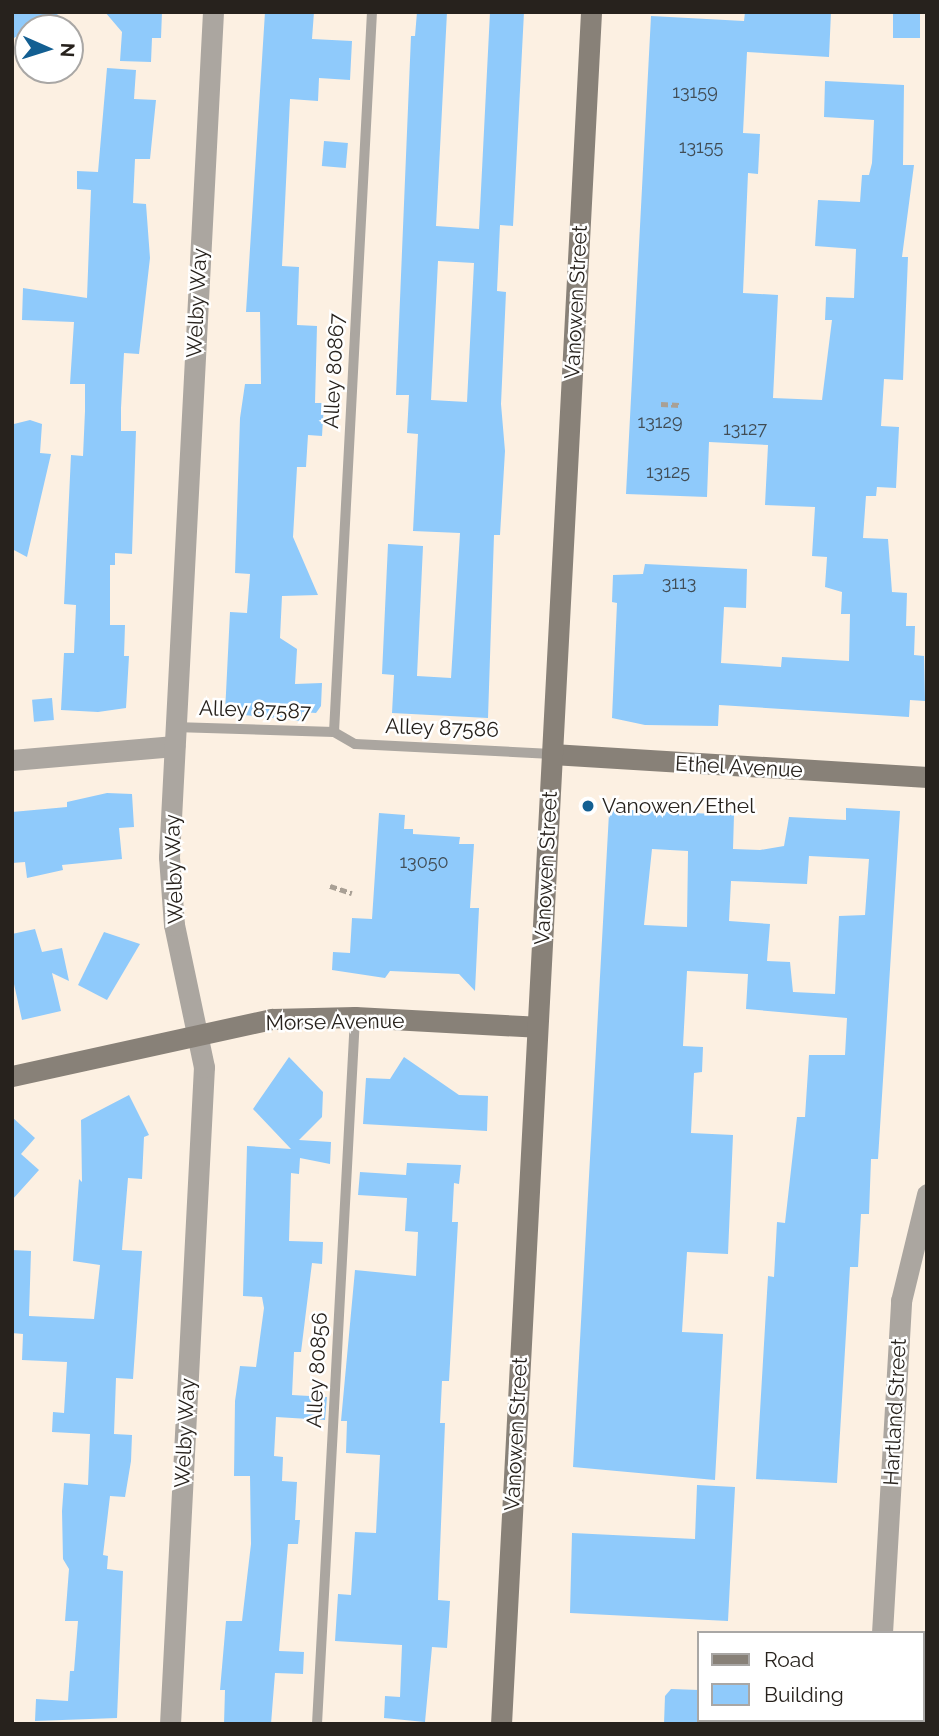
<!DOCTYPE html>
<html>
<head>
<meta charset="utf-8">
<style>
	body { margin:0 }
	#map { position:relative; width:939px; height:1736px; overflow:hidden; background:#fcf0e2; font-family:Raleway,sans-serif }
	div>[style] { position:absolute }
	.building>* { inset:0; background:#8fcafb; transform-origin:0 0 }
	.path>* { height:4.5px; margin-top:-2.25px; transform-origin:0; background:repeating-linear-gradient(90deg,#a9a095 0 7px,transparent 0 10.5px) }
	.lane>* { height:10px; margin:-5px; padding:0 5px; transform-origin:5px; border-radius:5px; background:#aba6a0 }
	.street>* { height:21px; margin:-10.5px; padding:0 10.5px; transform-origin:10.5px; border-radius:10.5px; background:#aba6a0 }
	.secondary>* { height:21px; margin:-10.5px; padding:0 10.5px; transform-origin:10.5px; border-radius:10.5px; background:#888178 }
	.dots>* { width:19px; height:19px; translate:-50% -50%; box-sizing:border-box; border:4px solid #fff; border-radius:50% }
	span { translate:-50% -50%; white-space:nowrap; text-align:center; line-height:1.15; -webkit-text-stroke:5px #fff; paint-order:stroke }
	.number-label { font-size:18px; color:#414c54 }
	.number-label span { -webkit-text-stroke-width:0 }
	.street-label { font-size:21px; color:#27221d }
	.poi-label { font-size:21px; color:#27221d }
	.left { translate:0 -50%; text-align:left }
	.frame { position:absolute; inset:0; border:14px solid #27221d; pointer-events:none }
	.legend { position:absolute; left:697px; top:1631px; width:228px; height:91px; box-sizing:border-box; background:#fff; border:2px solid #a9a7a5; margin:0; padding:9px 12px; list-style:none; font-size:21px; color:#27221d }
	.legend li { display:flex; align-items:center; gap:14px; height:35px }
	.legend b { width:35px; border:2px solid #a9a7a5 }
	.north { position:absolute; left:14px; top:14px; width:70px; height:70px; box-sizing:border-box; background:#fff; border:2px solid #a9a7a5; border-radius:50%; rotate:93deg; font-size:19px; font-weight:700; line-height:28px; text-align:center; color:#27221d }
	.north::after { content:''; display:block; margin:auto; width:24px; height:32px; background:#135f92; clip-path:polygon(50% 0,100% 100%,50% 72%,0 100%) }
</style>
</head>
<body>
<div id="map">
	<div class="building">
		<div style="clip-path:polygon(12px 12px,62px 12px,12px 39px)"></div>
		<div style="clip-path:polygon(105px 12px,162px 12px,161px 38px,152px 38px,151px 62px,120px 61px,122px 32px)"></div>
		<div style="clip-path:polygon(265px 12px,314px 12px,312px 39px,352px 41px,350px 80px,319px 78px,318px 101px,290px 99px,282px 266px,299px 267px,297px 325px,317px 326px,315px 403px,324px 403px,322px 436px,308px 435px,306px 467px,297px 467px,293px 537px,318px 595px,282px 596px,280px 638px,297px 649px,295px 684px,322px 683px,321px 706px,316px 713px,302px 712px,301px 721px,225px 713px,230px 612px,247px 613px,250px 574px,235px 573px,240px 418px,245px 384px,261px 384px,260px 312px,246px 312px)"></div>
		<div style="clip-path:polygon(evenodd,417px 12px,447px 12px,436px 226px,479px 229px,490px 12px,524px 12px,513px 226px,500px 225px,497px 291px,506px 292px,501px 404px,505px 451px,500px 535px,494px 535px,488px 718px,392px 713px,394px 675px,382px 674px,388px 544px,423px 546px,417px 676px,451px 678px,460px 533px,413px 531px,418px 434px,407px 433px,409px 395px,396px 395px,411px 36px,415px 36px,417px 12px,438px 261px,474px 263px,467px 402px,431px 400px,438px 261px)"></div>
		<div style="clip-path:polygon(745px 12px,831px 12px,829px 57px,747px 52px,743px 133px,760px 134px,758px 174px,748px 173px,743px 293px,778px 295px,773px 398px,822px 400px,832px 320px,825px 320px,826px 297px,854px 298px,856px 249px,815px 246px,818px 200px,860px 202px,862px 175px,869px 175px,872px 163px,874px 120px,824px 117px,825px 81px,904px 85px,903px 165px,914px 165px,902px 257px,908px 257px,903px 380px,884px 379px,881px 426px,899px 427px,896px 488px,877px 487px,876px 496px,866px 496px,863px 538px,888px 539px,892px 592px,907px 593px,906px 626px,915px 626px,914px 655px,924px 656px,925px 701px,910px 700px,909px 717px,719px 705px,718px 726px,645px 725px,612px 718px,617px 603px,612px 602px,613px 575px,643px 574px,645px 564px,747px 569px,746px 608px,724px 607px,721px 663px,781px 667px,782px 657px,849px 661px,850px 614px,841px 614px,842px 592px,825px 587px,827px 557px,812px 556px,815px 507px,765px 505px,768px 445px,709px 442px,707px 497px,626px 494px,651px 16px,744px 21px)"></div>
		<div style="left:893px;top:12px;width:27px;height:26px"></div>
		<div style="clip-path:polygon(107px 68px,136px 70px,134px 99px,156px 100px,150px 159px,135px 159px,133px 203px,146px 204px,150px 258px,139px 354px,124px 353px,121px 408px,121px 431px,136px 431px,132px 554px,115px 553px,115px 565px,110px 565px,110px 625px,125px 625px,124px 656px,129px 656px,126px 708px,98px 712px,61px 710px,64px 653px,74px 653px,76px 605px,64px 604px,71px 455px,83px 456px,85px 411px,85px 384px,70px 384px,74px 322px,22px 320px,23px 288px,87px 298px,91px 190px,77px 189px,77px 171px,98px 172px)"></div>
		<div style="left:324px;top:141px;width:24px;height:25px;rotate:5deg"></div>
		<div style="clip-path:polygon(30px 420px,42px 424px,40px 453px,51px 454px,27px 557px,12px 549px,12px 443px,14px 424px)"></div>
		<div style="left:52px;top:698px;width:22px;height:20px;rotate:85deg"></div>
		<div style="clip-path:polygon(107px 793px,132px 794px,134px 827px,119px 828px,122px 859px,62px 865px,63px 870px,27px 878px,25px 862px,12px 863px,12px 812px,67px 807px,67px 802px)"></div>
		<div style="clip-path:polygon(evenodd,846px 808px,900px 811px,878px 1159px,871px 1159px,869px 1214px,861px 1214px,858px 1267px,850px 1267px,837px 1483px,756px 1479px,768px 1276px,774px 1277px,777px 1222px,785px 1223px,797px 1117px,805px 1117px,809px 1055px,845px 1055px,847px 1018px,746px 1009px,748px 974px,687px 971px,683px 1046px,703px 1047px,702px 1072px,694px 1073px,691px 1133px,733px 1135px,728px 1254px,687px 1252px,682px 1332px,723px 1334px,715px 1480px,573px 1467px,609px 813px,611px 809px,734px 815px,733px 849px,760px 850px,784px 846px,789px 817px,846px 820px,846px 808px,652px 849px,688px 851px,687px 927px,644px 925px,652px 849px,846px 808px,809px 856px,869px 859px,865px 915px,839px 916px,835px 994px,793px 992px,790px 962px,767px 961px,770px 924px,729px 921px,731px 881px,807px 884px,809px 856px)"></div>
		<div style="clip-path:polygon(379px 813px,405px 815px,404px 829px,413px 829px,413px 834px,460px 837px,459px 844px,474px 844px,470px 908px,479px 908px,475px 991px,459px 974px,390px 971px,385px 978px,332px 970px,333px 952px,350px 953px,352px 918px,372px 919px)"></div>
		<div style="clip-path:polygon(35px 929px,42px 952px,62px 948px,69px 981px,52px 973px,61px 1011px,22px 1020px,12px 975px,12px 934px)"></div>
		<div style="clip-path:polygon(104px 932px,140px 944px,107px 1000px,78px 985px)"></div>
		<div style="clip-path:polygon(289px 1057px,323px 1092px,322px 1117px,299px 1140px,331px 1142px,330px 1164px,300px 1158px,299px 1174px,291px 1173px,289px 1241px,323px 1242px,322px 1264px,312px 1263px,301px 1352px,294px 1352px,292px 1395px,327px 1397px,325px 1420px,276px 1417px,274px 1456px,283px 1457px,282px 1481px,297px 1482px,295px 1520px,300px 1520px,298px 1544px,288px 1544px,279px 1651px,304px 1652px,303px 1674px,275px 1673px,271px 1724px,224px 1724px,225px 1690px,220px 1690px,226px 1621px,242px 1621px,251px 1544px,250px 1476px,234px 1476px,235px 1401px,240px 1366px,256px 1367px,264px 1308px,262px 1297px,243px 1296px,247px 1146px,291px 1149px,253px 1109px)"></div>
		<div style="clip-path:polygon(404px 1057px,459px 1095px,488px 1096px,487px 1131px,363px 1124px,366px 1078px,390px 1079px)"></div>
		<div style="clip-path:polygon(129px 1095px,149px 1135px,144px 1137px,142px 1179px,128px 1178px,122px 1250px,142px 1251px,133px 1379px,116px 1378px,114px 1434px,132px 1435px,131px 1461px,125px 1497px,110px 1496px,103px 1555px,108px 1556px,107px 1569px,123px 1571px,117px 1718px,35px 1721px,36px 1699px,68px 1701px,70px 1671px,74px 1671px,78px 1621px,65px 1621px,69px 1569px,63px 1559px,62px 1511px,64px 1483px,88px 1485px,90px 1434px,52px 1432px,53px 1412px,64px 1413px,67px 1362px,22px 1360px,23px 1334px,12px 1333px,12px 1250px,31px 1251px,29px 1316px,94px 1319px,100px 1265px,73px 1261px,79px 1179px,82px 1182px,81px 1120px)"></div>
		<div style="clip-path:polygon(12px 1117px,35px 1138px,21px 1154px,39px 1170px,12px 1200px)"></div>
		<div style="clip-path:polygon(407px 1163px,461px 1165px,459px 1184px,454px 1183px,452px 1222px,458px 1222px,449px 1381px,442px 1381px,440px 1423px,445px 1423px,438px 1600px,450px 1601px,447px 1648px,432px 1647px,425px 1722px,384px 1718px,385px 1696px,400px 1697px,402px 1645px,335px 1641px,338px 1594px,351px 1595px,355px 1532px,376px 1533px,380px 1455px,346px 1453px,347px 1421px,341px 1421px,355px 1270px,416px 1276px,418px 1232px,405px 1231px,407px 1198px,358px 1195px,360px 1172px,406px 1175px)"></div>
		<div style="clip-path:polygon(697px 1485px,735px 1487px,728px 1621px,570px 1613px,572px 1533px,695px 1539px)"></div>
		<div style="clip-path:polygon(671px 1689px,699px 1690px,699px 1724px,664px 1724px,665px 1696px)"></div>
	</div>
	<div class="path">
		<div style="left:661px;top:404px;width:19px;rotate:3deg"></div>
		<div style="left:330px;top:886px;width:23px;rotate:18deg"></div>
	</div>
	<div class="lane">
		<div style="left:174px;top:727px;width:160px;rotate:1.8deg"></div>
		<div style="left:334px;top:732px;width:24px;rotate:30deg"></div>
		<div style="left:355px;top:744px;width:197px;rotate:2.9deg"></div>
		<div style="left:334px;top:732px;width:721px;rotate:-86.98deg"></div>
		<div style="left:317px;top:1724px;width:708px;rotate:-86.92deg"></div>
	</div>
	<div class="street">
		<div style="left:12px;top:760px;width:163px;rotate:-4.9deg"></div>
		<div style="left:882px;top:1633px;width:333px;rotate:-86.7deg"></div>
		<div style="left:901px;top:1301px;width:110px;rotate:-76.3deg"></div>
		<div style="left:170px;top:1724px;width:658px;rotate:-87.04deg"></div>
		<div style="left:204px;top:1067px;width:145px;rotate:-101.9deg"></div>
		<div style="left:174px;top:925px;width:68px;rotate:-94.2deg"></div>
		<div style="left:169px;top:857px;width:846px;rotate:-87.02deg"></div>
		<div style="left:877px;top:1724px;width:4px;rotate:-90deg"></div>
	</div>
	<div class="secondary">
		<div style="left:552px;top:754px;width:376px;rotate:3.5deg"></div>
		<div style="left:12px;top:1076px;width:266px;rotate:-12.4deg"></div>
		<div style="left:272px;top:1019px;width:83px;rotate:-1.4deg"></div>
		<div style="left:355px;top:1017px;width:182px;rotate:3.1deg"></div>
		<div style="left:501px;top:1724px;width:1714px;rotate:-86.99deg"></div>
	</div>
	<div class="dots">
		<div style="left:588px;top:806px;background:#135f92"></div>
	</div>
	<div class="number-label">
		<span style="left:695px;top:92px">13159</span>
		<span style="left:701px;top:147px">13155</span>
		<span style="left:660px;top:422px">13129</span>
		<span style="left:745px;top:429px">13127</span>
		<span style="left:668px;top:472px">13125</span>
		<span style="left:679px;top:583px">3113</span>
		<span style="left:424px;top:862px">13050</span>
	</div>
	<div class="street-label">
		<span style="left:576px;top:302px;rotate:-87deg">Vanowen Street</span>
		<span style="left:197px;top:303px;rotate:-87deg">Welby Way</span>
		<span style="left:334px;top:371px;rotate:-87deg">Alley 80867</span>
		<span style="left:255px;top:710px;rotate:2deg">Alley 87587</span>
		<span style="left:442px;top:728px;rotate:2deg">Alley 87586</span>
		<span style="left:739px;top:767px;rotate:3deg">Ethel Avenue</span>
		<span style="left:546px;top:868px;rotate:-87deg">Vanowen Street</span>
		<span style="left:174px;top:869px;rotate:-92deg">Welby Way</span>
		<span style="left:335px;top:1022px;rotate:-1deg">Morse Avenue</span>
		<span style="left:317px;top:1370px;rotate:-87deg">Alley 80856</span>
		<span style="left:895px;top:1412px;rotate:-87deg">Hartland Street</span>
		<span style="left:185px;top:1433px;rotate:-87deg">Welby Way</span>
		<span style="left:516px;top:1434px;rotate:-87deg">Vanowen Street</span>
	</div>
	<div class="poi-label">
		<span class="left" style="left:602px;top:806px">Vanowen/Ethel</span>
	</div>
	<div class="frame"></div>
	<ul class="legend">
	<li><b style="height:9px;background:#888178"></b>Road</li>
	<li><b style="height:19px;background:#8fcafb"></b>Building</li>
	</ul>
	<div class="north">N</div>
</div>
</body>
</html>
